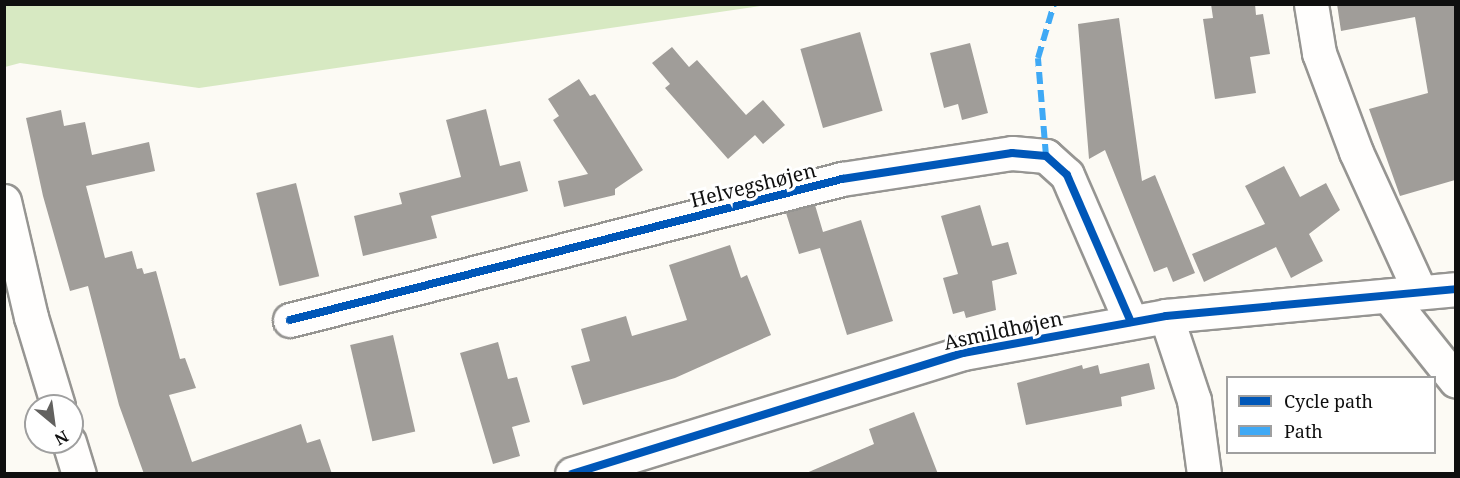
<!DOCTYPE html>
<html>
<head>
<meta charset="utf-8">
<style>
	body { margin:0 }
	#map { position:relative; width:1460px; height:478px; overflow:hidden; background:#fcfaf4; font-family:"Noto Serif",serif }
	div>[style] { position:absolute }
	.forest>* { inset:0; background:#d7e9c2 }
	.building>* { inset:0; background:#a09d99; transform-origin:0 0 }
	.roads { filter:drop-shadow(2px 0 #969592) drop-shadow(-2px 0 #969592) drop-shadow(0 2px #969592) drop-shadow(0 -2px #969592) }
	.street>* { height:33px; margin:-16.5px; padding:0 16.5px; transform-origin:16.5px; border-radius:16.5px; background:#fffefd }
	.quiet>* { height:6px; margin-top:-3px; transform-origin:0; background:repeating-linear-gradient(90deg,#3fa9f5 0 12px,transparent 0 18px) }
	.cycleway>* { height:8px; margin:-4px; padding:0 4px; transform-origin:4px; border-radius:4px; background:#0057b8 }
	span { translate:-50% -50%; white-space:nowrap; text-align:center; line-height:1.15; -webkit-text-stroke:6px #fff; paint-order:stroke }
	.street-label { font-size:20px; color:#0f0f0f }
	.frame { position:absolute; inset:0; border:6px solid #0f0f0f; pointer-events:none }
	.legend { position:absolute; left:1226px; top:376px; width:210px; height:78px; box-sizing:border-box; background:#fff; border:2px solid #9f9f9f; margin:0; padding:8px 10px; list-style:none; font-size:18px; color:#0f0f0f }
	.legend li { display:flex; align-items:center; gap:12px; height:30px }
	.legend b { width:30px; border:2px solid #9f9f9f }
	.north { position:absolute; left:24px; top:394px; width:60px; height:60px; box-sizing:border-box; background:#fff; border:2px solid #9f9f9f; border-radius:50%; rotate:151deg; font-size:16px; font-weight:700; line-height:24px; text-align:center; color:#0f0f0f }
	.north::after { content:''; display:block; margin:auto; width:21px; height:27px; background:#62615f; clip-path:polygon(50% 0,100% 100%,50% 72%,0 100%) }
</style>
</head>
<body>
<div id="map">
	<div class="forest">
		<div style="clip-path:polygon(4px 5px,5px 4px,768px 5px,199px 88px,20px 63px,5px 67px)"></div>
	</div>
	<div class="building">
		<div style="clip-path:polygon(1211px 4px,1255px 4px,1256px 15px,1263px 14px,1270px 54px,1250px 57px,1256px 93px,1215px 99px,1203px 19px,1213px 18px)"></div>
		<div style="clip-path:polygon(1337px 4px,1455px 4px,1455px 180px,1400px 196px,1369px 109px,1428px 93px,1415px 17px,1341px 31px)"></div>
		<div style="clip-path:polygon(1119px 18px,1142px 181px,1155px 175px,1195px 273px,1173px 282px,1167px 267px,1154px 272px,1105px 150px,1089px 159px,1078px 24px)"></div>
		<div style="left:860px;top:32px;width:82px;height:62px;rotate:74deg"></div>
		<div style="clip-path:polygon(970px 43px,988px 113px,962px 120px,958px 104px,944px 108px,930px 53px)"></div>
		<div style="clip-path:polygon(672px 47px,689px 67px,697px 60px,746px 115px,763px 100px,785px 125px,763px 144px,755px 135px,728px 159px,665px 88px,670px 84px,652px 63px)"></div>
		<div style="clip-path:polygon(579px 79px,590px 96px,595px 94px,643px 170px,615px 189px,615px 195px,564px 207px,558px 181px,588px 174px,553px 120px,559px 116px,548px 99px)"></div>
		<div style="clip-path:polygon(486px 109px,500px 166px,520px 161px,528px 191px,431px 216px,437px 238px,363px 256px,354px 216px,402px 204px,399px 193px,461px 177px,446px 120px)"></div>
		<div style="clip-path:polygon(61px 110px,64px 126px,85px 122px,92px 155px,149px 142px,155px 171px,86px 186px,105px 258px,132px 251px,137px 269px,142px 268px,144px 274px,156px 271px,180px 359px,185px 358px,196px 388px,169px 395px,192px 462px,301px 424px,307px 443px,320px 439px,332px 474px,144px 474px,119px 405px,88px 286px,70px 291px,43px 196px,26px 118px)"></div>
		<div style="clip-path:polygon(1284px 166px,1300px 197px,1326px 183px,1340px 210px,1309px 234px,1323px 261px,1291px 278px,1276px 247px,1204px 282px,1192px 254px,1265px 224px,1245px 186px)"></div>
		<div style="left:296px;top:183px;width:96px;height:41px;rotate:76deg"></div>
		<div style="clip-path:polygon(815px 205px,823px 232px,861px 220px,893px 321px,847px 335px,820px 248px,799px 254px,786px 213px)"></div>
		<div style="clip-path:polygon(980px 205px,992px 246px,1008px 242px,1017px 274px,992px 281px,996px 310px,966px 318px,964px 311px,953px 314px,943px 278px,958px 274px,941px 216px)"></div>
		<div style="clip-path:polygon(730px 245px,741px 278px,747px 275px,771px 335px,675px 378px,583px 405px,571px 366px,590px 361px,581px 329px,626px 316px,632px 336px,687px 320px,669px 265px)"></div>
		<div style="left:393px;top:335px;width:99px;height:44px;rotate:77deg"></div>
		<div style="clip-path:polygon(498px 342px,508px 379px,517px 377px,530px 422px,512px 427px,520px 456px,493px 464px,460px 353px)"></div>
		<div style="clip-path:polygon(1149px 363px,1155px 389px,1121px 397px,1122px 406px,1026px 425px,1017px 383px,1082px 365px,1083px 369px,1098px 365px,1100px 374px)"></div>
		<div style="clip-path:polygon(914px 412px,938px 474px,804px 474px,874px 444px,869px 429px)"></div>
	</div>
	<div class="roads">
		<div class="street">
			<div style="left:1311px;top:4px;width:50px;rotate:80.7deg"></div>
			<div style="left:1319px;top:53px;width:106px;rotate:69.5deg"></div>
			<div style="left:1356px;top:152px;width:154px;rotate:65.4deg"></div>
			<div style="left:4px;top:201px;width:119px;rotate:76.9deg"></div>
			<div style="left:31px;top:317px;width:93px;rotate:73.1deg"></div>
			<div style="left:1389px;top:297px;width:107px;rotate:51.4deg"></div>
			<div style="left:1166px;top:316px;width:89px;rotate:71.6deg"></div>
			<div style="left:1194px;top:400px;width:75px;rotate:82.3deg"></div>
			<div style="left:290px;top:320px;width:570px;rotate:-14.33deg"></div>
			<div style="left:842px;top:179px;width:172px;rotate:-8.7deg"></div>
			<div style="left:1012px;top:153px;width:34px;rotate:5deg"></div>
			<div style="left:1046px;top:156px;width:28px;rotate:42deg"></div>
			<div style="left:1067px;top:175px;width:160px;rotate:66.5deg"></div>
			<div style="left:69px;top:442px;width:34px;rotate:73deg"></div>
			<div style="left:572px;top:474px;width:409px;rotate:-17.2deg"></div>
			<div style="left:963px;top:353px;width:206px;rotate:-10.3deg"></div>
			<div style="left:1166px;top:316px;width:291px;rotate:-5.3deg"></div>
		</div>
	</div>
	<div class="quiet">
		<div style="left:1046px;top:156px;width:98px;rotate:-94.7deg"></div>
		<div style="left:1038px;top:58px;width:56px;rotate:-73.5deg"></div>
	</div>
	<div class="cycleway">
		<div style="left:290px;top:320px;width:570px;rotate:-14.33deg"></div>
		<div style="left:842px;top:179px;width:172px;rotate:-8.7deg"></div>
		<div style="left:1012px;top:153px;width:34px;rotate:5deg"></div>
		<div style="left:1046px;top:156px;width:28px;rotate:42deg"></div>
		<div style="left:1067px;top:175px;width:160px;rotate:66.5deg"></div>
		<div style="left:572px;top:474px;width:409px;rotate:-17.2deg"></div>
		<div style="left:963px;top:353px;width:206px;rotate:-10.3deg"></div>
		<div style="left:1166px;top:316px;width:291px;rotate:-5.3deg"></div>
	</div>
	<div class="street-label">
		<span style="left:753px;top:185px;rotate:-14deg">Helvegshøjen</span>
		<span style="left:1003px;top:330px;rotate:-12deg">Asmildhøjen</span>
	</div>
	<div class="frame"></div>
	<ul class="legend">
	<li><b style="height:8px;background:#0057b8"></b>Cycle path</li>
	<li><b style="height:8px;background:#3fa9f5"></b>Path</li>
	</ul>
	<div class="north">N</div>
</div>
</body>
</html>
